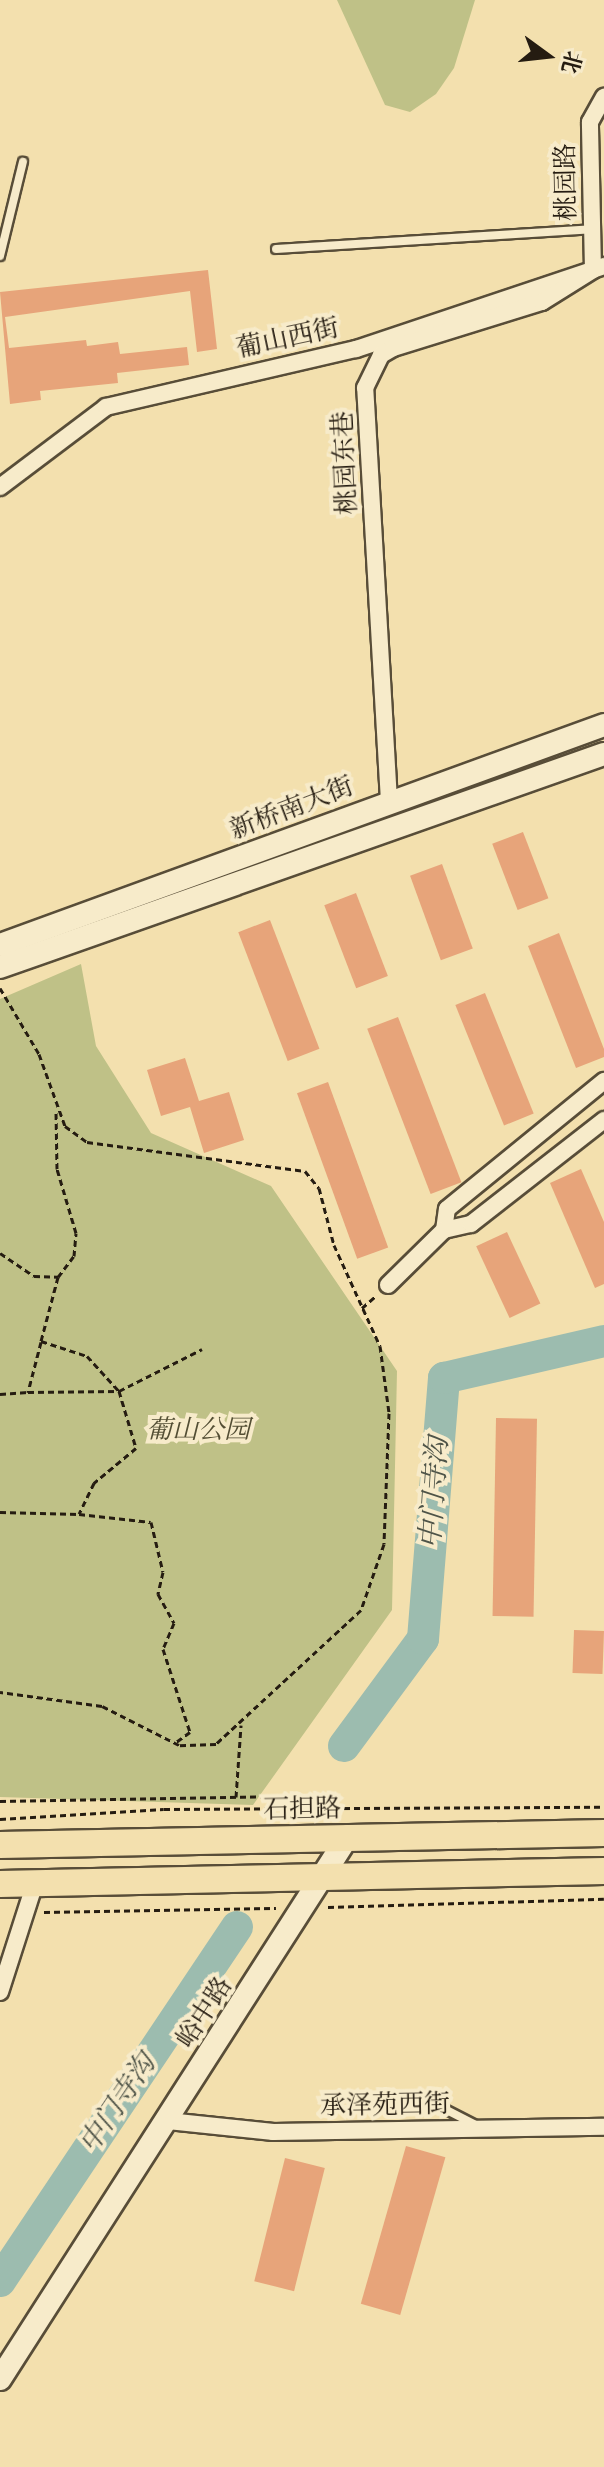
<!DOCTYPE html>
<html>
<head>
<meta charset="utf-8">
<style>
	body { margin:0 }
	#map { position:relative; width:604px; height:2467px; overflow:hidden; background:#f3e0ae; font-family:"IM FELL Double Pica","Noto Serif SC",serif }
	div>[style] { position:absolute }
	.green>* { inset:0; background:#bfc187 }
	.river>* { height:32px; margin:-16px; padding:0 16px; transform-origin:16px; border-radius:16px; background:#9cbcaf }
	.building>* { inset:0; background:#e7a47a; transform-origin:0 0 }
	.path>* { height:3px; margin-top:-1.5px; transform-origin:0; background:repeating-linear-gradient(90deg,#251c11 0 6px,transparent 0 10px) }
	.roads { filter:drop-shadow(2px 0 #584d38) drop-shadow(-2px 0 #584d38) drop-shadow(0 2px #584d38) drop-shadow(0 -2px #584d38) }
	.service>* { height:8px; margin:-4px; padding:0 4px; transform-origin:4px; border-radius:4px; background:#f7ebca }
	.minor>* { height:16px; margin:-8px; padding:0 8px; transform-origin:8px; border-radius:8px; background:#f7ebca }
	.secondary>* { height:22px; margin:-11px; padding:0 11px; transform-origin:11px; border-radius:11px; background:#f7ebca }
	.primary>* { height:26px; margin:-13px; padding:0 13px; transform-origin:13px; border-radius:13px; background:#f3e0ae }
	span { translate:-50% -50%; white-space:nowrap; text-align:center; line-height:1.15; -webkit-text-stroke:8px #f7ebca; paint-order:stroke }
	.street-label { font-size:26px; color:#251c11 }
	.park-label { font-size:26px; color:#534e34; font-style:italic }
	.water-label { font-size:28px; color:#4f5448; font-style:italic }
	.north { position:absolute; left:508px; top:16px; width:80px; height:80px; -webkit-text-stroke:6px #f7ebca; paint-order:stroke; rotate:105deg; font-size:22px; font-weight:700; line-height:32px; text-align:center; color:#251c11 }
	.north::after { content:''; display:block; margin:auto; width:28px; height:36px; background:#251c11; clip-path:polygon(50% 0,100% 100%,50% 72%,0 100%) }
</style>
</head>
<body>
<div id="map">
	<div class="green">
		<div style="clip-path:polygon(337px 0,475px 0,454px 68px,436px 94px,410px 112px,385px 105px)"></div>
		<div style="clip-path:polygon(81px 964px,96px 1046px,151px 1133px,271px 1186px,397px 1371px,392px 1610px,253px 1805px,0 1797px,0 999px)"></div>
	</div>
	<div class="river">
		<div style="left:344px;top:1746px;width:133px;rotate:-53.6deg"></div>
		<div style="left:423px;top:1639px;width:262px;rotate:-85.4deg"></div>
		<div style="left:444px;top:1378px;width:164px;rotate:-13deg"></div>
		<div style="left:0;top:2281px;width:426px;rotate:-56.2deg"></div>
	</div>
	<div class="building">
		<div style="clip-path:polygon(208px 270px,217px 349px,197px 352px,190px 291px,5px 317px,9px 348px,86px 340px,87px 346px,118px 342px,120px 354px,187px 347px,189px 365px,117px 373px,118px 383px,40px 391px,41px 400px,10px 404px,0 292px)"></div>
		<div style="left:523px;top:832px;width:71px;height:33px;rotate:69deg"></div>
		<div style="left:442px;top:864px;width:90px;height:34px;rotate:70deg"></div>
		<div style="left:356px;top:893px;width:89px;height:34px;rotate:69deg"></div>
		<div style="left:270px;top:920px;width:138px;height:34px;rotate:69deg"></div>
		<div style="clip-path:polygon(559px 933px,604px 1049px,604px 1057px,576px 1068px,528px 946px)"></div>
		<div style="left:485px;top:993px;width:130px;height:32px;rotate:68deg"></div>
		<div style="left:398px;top:1017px;width:177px;height:33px;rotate:69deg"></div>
		<div style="clip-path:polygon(185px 1058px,199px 1101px,229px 1092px,244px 1140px,204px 1153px,190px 1107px,161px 1116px,147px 1070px)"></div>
		<div style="left:328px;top:1082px;width:176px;height:33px;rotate:70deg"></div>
		<div style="clip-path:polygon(581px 1169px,604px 1222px,604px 1284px,595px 1288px,550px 1183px)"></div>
		<div style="left:507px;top:1232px;width:79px;height:34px;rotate:65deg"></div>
		<div style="left:496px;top:1418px;width:41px;height:198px;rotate:1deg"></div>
		<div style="left:574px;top:1630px;width:30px;height:43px;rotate:2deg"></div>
		<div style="left:406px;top:2146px;width:41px;height:164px;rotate:16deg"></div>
		<div style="left:285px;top:2158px;width:41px;height:127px;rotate:14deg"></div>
	</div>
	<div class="path">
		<div style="left:0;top:988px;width:77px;rotate:59.4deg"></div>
		<div style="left:39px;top:1054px;width:77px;rotate:70.1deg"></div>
		<div style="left:65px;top:1126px;width:27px;rotate:36deg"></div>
		<div style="left:87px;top:1142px;width:220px;rotate:7.6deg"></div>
		<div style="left:305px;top:1171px;width:22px;rotate:51deg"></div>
		<div style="left:319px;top:1188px;width:59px;rotate:75.3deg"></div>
		<div style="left:334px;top:1245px;width:111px;rotate:65.5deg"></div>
		<div style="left:380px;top:1346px;width:68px;rotate:82.3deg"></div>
		<div style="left:389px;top:1413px;width:131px;rotate:92.2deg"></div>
		<div style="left:384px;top:1544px;width:70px;rotate:109.2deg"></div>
		<div style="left:361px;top:1610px;width:197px;rotate:137.3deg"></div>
		<div style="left:216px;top:1744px;width:37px;rotate:178deg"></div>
		<div style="left:179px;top:1745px;width:86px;rotate:-153.1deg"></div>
		<div style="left:102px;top:1706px;width:103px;rotate:-172.2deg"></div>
		<div style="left:0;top:1253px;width:41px;rotate:34.1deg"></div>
		<div style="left:34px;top:1276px;width:24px;rotate:2deg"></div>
		<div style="left:58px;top:1277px;width:26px;rotate:-53deg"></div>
		<div style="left:74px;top:1256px;width:23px;rotate:-85deg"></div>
		<div style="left:76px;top:1233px;width:67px;rotate:-106.5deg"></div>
		<div style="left:57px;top:1169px;width:58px;rotate:-91deg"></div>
		<div style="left:58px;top:1277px;width:66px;rotate:104.9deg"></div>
		<div style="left:41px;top:1341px;width:48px;rotate:18.1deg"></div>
		<div style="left:87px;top:1356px;width:47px;rotate:47.6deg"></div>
		<div style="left:119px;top:1391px;width:59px;rotate:73.4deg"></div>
		<div style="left:136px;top:1448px;width:55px;rotate:140.2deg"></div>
		<div style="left:94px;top:1483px;width:34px;rotate:116deg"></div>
		<div style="left:79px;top:1514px;width:72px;rotate:6.3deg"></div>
		<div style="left:151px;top:1522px;width:51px;rotate:76.5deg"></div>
		<div style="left:163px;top:1572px;width:23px;rotate:103deg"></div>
		<div style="left:158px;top:1594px;width:33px;rotate:61deg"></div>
		<div style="left:174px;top:1623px;width:28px;rotate:113deg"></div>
		<div style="left:163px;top:1649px;width:87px;rotate:72deg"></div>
		<div style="left:190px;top:1732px;width:17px;rotate:144deg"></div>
		<div style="left:362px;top:1308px;width:18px;rotate:-41deg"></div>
		<div style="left:41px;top:1342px;width:52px;rotate:104.6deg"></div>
		<div style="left:28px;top:1392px;width:91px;rotate:-0.6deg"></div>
		<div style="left:119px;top:1391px;width:93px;rotate:-26.8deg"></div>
		<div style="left:0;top:1394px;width:28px;rotate:-4deg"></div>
		<div style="left:0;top:1512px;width:79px;rotate:1.5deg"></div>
		<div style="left:236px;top:1797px;width:72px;rotate:-86deg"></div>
		<div style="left:0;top:1801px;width:296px;rotate:-1deg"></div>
		<div style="left:0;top:1819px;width:164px;rotate:-3.5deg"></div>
		<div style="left:164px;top:1809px;width:440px;rotate:-0.3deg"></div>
		<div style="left:328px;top:1907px;width:276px;rotate:-1.7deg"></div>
		<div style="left:44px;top:1912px;width:232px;rotate:-1deg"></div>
	</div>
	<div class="roads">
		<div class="service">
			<div style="left:276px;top:249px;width:316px;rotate:-3.6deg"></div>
			<div style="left:0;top:256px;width:97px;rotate:-76.3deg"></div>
			<div style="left:431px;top:2102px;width:51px;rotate:27.1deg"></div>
		</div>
		<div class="minor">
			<div style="left:0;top:487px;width:133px;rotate:-37deg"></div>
			<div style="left:106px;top:407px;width:257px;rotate:-13.1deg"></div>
			<div style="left:356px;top:349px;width:262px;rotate:-18.5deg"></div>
			<div style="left:389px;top:801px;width:414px;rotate:-93.3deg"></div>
			<div style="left:365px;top:388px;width:37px;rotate:-64deg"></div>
			<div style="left:381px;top:355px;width:14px;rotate:-30deg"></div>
			<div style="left:393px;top:348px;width:156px;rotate:-17.2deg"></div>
			<div style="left:542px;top:302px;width:60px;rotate:-32.1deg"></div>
			<div style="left:593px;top:270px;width:148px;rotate:-91.2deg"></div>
			<div style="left:590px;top:122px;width:29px;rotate:-61deg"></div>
			<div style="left:444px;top:1230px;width:21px;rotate:-82deg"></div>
			<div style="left:447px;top:1209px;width:203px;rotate:-39.2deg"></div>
			<div style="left:388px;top:1285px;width:78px;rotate:-44.5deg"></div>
			<div style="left:444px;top:1230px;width:28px;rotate:-13deg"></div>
			<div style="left:471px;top:1224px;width:169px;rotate:-38deg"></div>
			<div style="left:0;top:1992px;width:111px;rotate:-72.2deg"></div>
			<div style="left:168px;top:2121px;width:106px;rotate:6deg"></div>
			<div style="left:273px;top:2132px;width:331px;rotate:-0.9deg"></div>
		</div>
		<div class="secondary">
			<div style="left:0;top:945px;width:643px;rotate:-20.01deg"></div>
			<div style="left:0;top:967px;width:640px;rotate:-19.43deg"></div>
			<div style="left:0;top:2379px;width:645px;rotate:-57.34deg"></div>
		</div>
		<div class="primary">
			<div style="left:0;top:1845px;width:604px;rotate:-1.14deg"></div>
			<div style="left:0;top:1884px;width:604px;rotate:-1.23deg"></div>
		</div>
	</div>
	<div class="street-label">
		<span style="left:567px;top:182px;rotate:-91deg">桃园路</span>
		<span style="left:288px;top:339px;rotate:-12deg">葡山西街</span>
		<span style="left:346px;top:463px;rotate:-93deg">桃园东巷</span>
		<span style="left:292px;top:809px;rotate:-21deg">新桥南大街</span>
		<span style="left:302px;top:1810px;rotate:-1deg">石担路</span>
		<span style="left:205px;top:2013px;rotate:-57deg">峪中路</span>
		<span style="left:385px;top:2106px;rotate:-1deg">承泽苑西街</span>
	</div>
	<div class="park-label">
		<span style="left:198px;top:1431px">葡山公园</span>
	</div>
	<div class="water-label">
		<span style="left:435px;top:1493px;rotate:-86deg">中门寺沟</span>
		<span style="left:118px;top:2104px;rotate:-56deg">中门寺沟</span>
	</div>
	<div class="north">北</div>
</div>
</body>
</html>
